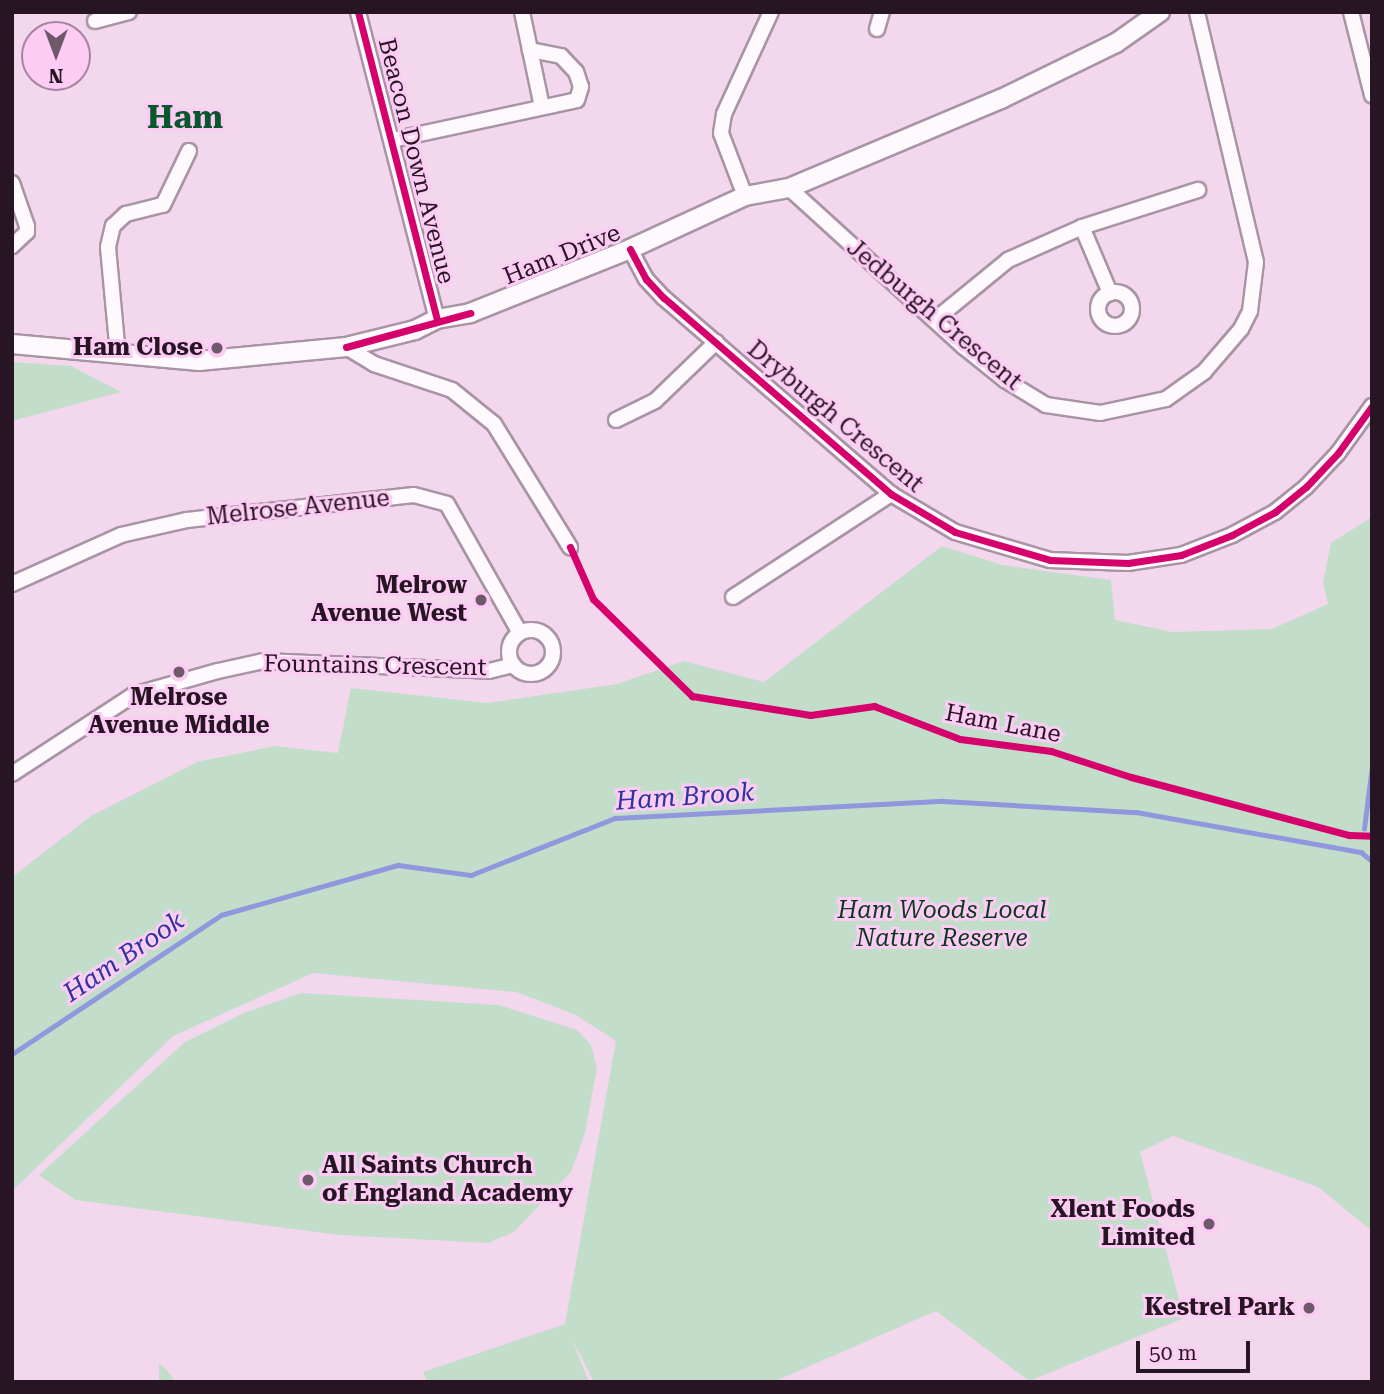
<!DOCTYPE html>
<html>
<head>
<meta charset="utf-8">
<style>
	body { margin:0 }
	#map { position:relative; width:1384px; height:1394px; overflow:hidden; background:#f2d7ed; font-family:"Roboto Serif",serif }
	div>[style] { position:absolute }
	.green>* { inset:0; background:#c2decb }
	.stream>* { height:4.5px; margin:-2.25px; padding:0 2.25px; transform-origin:2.25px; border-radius:2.25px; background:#9197dc }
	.roads { filter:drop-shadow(2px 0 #a894a5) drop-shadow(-2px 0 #a894a5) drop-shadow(0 2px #a894a5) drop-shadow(0 -2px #a894a5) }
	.minor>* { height:14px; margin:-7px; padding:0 7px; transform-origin:7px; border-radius:7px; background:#fdf9fc }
	.minor>.ring { margin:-7px; padding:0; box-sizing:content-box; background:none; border:14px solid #fdf9fc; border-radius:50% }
	.tertiary>* { height:18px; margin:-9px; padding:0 9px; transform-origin:9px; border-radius:9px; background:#fdf9fc }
	.cycleway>* { height:7px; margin:-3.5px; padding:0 3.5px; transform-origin:3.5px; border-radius:3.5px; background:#d6006c }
	.dots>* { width:19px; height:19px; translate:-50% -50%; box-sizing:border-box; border:4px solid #fdccf4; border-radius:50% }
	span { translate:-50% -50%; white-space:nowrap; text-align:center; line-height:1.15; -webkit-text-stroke:6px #fdccf4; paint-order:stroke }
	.street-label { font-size:24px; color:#271524 }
	.poi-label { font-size:24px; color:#271524; font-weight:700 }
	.right { translate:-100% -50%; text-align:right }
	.left { translate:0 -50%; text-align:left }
	.park-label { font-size:24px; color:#0c381d; font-style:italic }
	.water-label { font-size:26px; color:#2d349e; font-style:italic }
	.district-label { font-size:32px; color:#08572c; font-weight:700 }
	.frame { position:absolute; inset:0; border:14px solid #271524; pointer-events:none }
	.north { position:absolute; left:21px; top:21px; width:70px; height:70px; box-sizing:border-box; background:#fdccf4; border:2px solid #a783a1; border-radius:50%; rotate:180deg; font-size:19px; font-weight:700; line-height:28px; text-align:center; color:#271524 }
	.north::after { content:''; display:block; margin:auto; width:24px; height:32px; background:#6e596a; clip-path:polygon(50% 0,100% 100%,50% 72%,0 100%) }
	.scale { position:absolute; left:1136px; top:1341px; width:114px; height:32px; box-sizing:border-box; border:4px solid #271524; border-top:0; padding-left:9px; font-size:21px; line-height:24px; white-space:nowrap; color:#271524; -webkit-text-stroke:5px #fdccf4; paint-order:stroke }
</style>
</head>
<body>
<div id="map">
	<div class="green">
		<div style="clip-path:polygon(12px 362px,71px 366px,121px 392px,12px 421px)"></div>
		<div style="clip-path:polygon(1372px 517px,1372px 1231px,1318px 1187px,1173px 1136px,1140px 1152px,1184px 1318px,1029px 1381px,936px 1311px,773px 1382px,594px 1382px,571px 1337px,589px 1382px,427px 1382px,423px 1372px,565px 1324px,616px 1041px,576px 1015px,516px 992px,313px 973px,173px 1036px,12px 1191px,12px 877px,91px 816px,197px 762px,275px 746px,338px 753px,351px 688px,488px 703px,617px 684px,684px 661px,764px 682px,942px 546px,1002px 565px,1111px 580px,1115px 620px,1172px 632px,1272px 629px,1328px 604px,1323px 582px,1331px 543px)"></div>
		<div style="clip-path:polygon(301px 993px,499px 1005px,577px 1030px,591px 1045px,597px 1068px,585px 1133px,571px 1172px,514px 1232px,488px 1243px,339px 1235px,75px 1200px,39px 1175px,185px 1042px,244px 1013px)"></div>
		<div style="clip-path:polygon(159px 1363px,165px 1368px,176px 1382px,159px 1382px)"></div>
	</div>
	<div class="stream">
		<div style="left:1364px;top:829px;width:64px;rotate:-82.8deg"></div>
		<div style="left:12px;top:1054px;width:251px;rotate:-33.6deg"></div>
		<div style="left:221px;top:915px;width:184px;rotate:-15.8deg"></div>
		<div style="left:398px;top:865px;width:74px;rotate:7.8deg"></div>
		<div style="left:471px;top:875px;width:155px;rotate:-21.6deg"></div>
		<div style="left:615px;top:818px;width:328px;rotate:-3deg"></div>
		<div style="left:943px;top:801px;width:193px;rotate:3.3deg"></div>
		<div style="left:1136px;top:812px;width:229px;rotate:10.1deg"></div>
		<div style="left:1361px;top:852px;width:14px;rotate:39deg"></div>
	</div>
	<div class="roads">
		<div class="minor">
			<div style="left:358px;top:12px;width:317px;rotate:75.6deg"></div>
			<div style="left:522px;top:12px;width:97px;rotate:78.1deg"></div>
			<div style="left:1351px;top:12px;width:86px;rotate:75.8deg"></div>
			<div style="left:95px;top:21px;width:35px;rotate:-15deg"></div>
			<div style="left:877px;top:29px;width:18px;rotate:-74deg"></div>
			<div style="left:392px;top:140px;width:189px;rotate:-12.2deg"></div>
			<div style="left:577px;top:100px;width:14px;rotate:-73deg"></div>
			<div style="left:581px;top:87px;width:16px;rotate:-108deg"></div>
			<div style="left:576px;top:72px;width:22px;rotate:-133deg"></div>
			<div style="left:561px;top:56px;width:32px;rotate:-169deg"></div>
			<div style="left:12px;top:183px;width:46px;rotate:70.8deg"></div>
			<div style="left:27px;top:226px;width:6px;rotate:90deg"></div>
			<div style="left:27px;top:232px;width:21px;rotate:137deg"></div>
			<div style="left:789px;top:188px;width:236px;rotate:42.3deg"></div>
			<div style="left:964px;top:347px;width:53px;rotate:38.8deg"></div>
			<div style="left:1005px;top:380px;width:48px;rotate:31.4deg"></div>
			<div style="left:1046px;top:405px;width:55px;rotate:8.4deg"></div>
			<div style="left:1100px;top:413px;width:67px;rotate:-12deg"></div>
			<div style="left:1166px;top:399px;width:47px;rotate:-35.4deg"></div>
			<div style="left:1204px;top:372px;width:57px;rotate:-49.3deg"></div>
			<div style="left:1241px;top:329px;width:20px;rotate:-63deg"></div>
			<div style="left:1250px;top:311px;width:49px;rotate:-83deg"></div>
			<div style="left:1256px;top:262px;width:257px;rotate:-103.3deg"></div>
			<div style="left:745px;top:196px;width:67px;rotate:-110.9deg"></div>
			<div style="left:721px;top:133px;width:19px;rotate:-81deg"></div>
			<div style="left:724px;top:114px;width:112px;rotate:-65.3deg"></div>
			<div style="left:1082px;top:227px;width:72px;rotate:67deg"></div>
			<div style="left:630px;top:249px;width:34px;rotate:62deg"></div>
			<div style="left:646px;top:279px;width:26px;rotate:47deg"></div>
			<div style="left:664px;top:298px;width:300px;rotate:40.8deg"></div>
			<div style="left:891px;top:494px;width:74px;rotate:30.7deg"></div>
			<div style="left:955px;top:532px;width:99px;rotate:16.4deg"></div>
			<div style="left:1050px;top:560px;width:78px;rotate:2.2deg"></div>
			<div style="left:1128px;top:563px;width:54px;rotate:-8.6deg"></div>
			<div style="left:1181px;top:555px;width:55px;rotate:-21.4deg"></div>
			<div style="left:1232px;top:535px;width:49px;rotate:-28.1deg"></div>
			<div style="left:1275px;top:512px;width:40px;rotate:-39deg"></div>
			<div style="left:1306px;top:487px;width:47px;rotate:-46.7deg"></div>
			<div style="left:1338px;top:453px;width:58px;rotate:-54.1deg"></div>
			<div class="ring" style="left:1098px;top:292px;width:20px;height:20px"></div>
			<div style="left:936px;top:319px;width:93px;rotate:-39.3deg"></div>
			<div style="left:1008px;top:260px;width:81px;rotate:-24deg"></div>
			<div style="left:1082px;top:227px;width:122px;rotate:-17.7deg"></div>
			<div style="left:346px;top:347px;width:33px;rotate:31deg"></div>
			<div style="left:374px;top:364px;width:82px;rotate:18.4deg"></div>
			<div style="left:452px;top:390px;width:54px;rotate:39deg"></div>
			<div style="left:494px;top:424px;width:145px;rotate:58.3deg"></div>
			<div style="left:118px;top:355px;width:108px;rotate:-95.3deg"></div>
			<div style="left:108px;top:247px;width:22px;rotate:-77deg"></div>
			<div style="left:113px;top:226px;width:18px;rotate:-43deg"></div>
			<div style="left:126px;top:214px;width:38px;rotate:-14deg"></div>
			<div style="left:163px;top:205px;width:60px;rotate:-64.3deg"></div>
			<div style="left:616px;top:420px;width:43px;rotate:-26deg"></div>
			<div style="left:655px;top:401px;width:85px;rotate:-44deg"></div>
			<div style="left:12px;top:584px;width:120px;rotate:-24.2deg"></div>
			<div style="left:121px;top:535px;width:68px;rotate:-12.8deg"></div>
			<div style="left:187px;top:520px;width:228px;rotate:-6.3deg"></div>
			<div style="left:414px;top:495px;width:34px;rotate:15deg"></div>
			<div style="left:447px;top:504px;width:148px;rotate:60.5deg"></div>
			<div style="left:733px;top:597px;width:189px;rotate:-33.1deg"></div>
			<div class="ring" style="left:509px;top:630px;width:30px;height:30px"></div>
			<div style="left:12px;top:774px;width:145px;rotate:-33.1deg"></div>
			<div style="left:133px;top:695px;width:88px;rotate:-15.8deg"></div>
			<div style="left:218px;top:671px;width:46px;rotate:-12.5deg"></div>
			<div style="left:263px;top:661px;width:226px;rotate:2.5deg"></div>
			<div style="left:489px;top:671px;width:25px;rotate:-14deg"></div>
		</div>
		<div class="tertiary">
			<div style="left:12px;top:344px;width:188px;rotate:5.2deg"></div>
			<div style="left:199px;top:361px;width:148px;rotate:-5.4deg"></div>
			<div style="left:346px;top:347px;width:71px;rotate:-13.8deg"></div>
			<div style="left:415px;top:330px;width:25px;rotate:-27deg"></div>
			<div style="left:437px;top:319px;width:34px;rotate:-10deg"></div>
			<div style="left:470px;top:313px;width:172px;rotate:-21.8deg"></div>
			<div style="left:630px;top:249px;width:127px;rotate:-24.7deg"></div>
			<div style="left:745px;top:196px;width:45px;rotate:-10.3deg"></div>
			<div style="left:789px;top:188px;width:230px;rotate:-22.8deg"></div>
			<div style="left:1001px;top:99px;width:128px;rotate:-26deg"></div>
			<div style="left:1116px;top:43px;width:54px;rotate:-35.2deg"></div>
		</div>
	</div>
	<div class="cycleway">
		<div style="left:358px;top:12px;width:317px;rotate:75.6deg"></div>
		<div style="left:630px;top:249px;width:34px;rotate:62deg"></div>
		<div style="left:646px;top:279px;width:26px;rotate:47deg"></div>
		<div style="left:664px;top:298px;width:300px;rotate:40.8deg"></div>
		<div style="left:891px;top:494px;width:74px;rotate:30.7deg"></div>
		<div style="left:955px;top:532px;width:99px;rotate:16.4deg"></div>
		<div style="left:1050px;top:560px;width:78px;rotate:2.2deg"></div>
		<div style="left:1128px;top:563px;width:54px;rotate:-8.6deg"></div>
		<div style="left:1181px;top:555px;width:55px;rotate:-21.4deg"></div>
		<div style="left:1232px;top:535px;width:49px;rotate:-28.1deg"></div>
		<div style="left:1275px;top:512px;width:40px;rotate:-39deg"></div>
		<div style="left:1306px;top:487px;width:47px;rotate:-46.7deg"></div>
		<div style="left:1338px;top:453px;width:58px;rotate:-54.1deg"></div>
		<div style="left:346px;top:347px;width:129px;rotate:-15.3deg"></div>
		<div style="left:570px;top:547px;width:57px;rotate:66.1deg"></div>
		<div style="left:593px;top:599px;width:139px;rotate:44.4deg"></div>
		<div style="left:692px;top:696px;width:120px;rotate:9.1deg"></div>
		<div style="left:810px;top:715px;width:65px;rotate:-8deg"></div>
		<div style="left:874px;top:706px;width:92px;rotate:21deg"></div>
		<div style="left:960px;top:739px;width:92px;rotate:7.5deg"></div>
		<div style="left:1051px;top:751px;width:84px;rotate:18deg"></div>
		<div style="left:1131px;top:777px;width:226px;rotate:14.9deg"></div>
		<div style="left:1349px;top:835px;width:23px;rotate:2deg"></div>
	</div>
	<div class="dots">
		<div style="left:217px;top:348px;background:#6e596a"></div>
		<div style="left:481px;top:600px;background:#6e596a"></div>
		<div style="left:179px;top:672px;background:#6e596a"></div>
		<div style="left:308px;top:1180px;background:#6e596a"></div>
		<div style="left:1209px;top:1224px;background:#6e596a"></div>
		<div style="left:1309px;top:1308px;background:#6e596a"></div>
	</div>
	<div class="street-label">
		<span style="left:416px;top:161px;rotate:76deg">Beacon Down Avenue</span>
		<span style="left:562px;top:255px;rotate:-22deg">Ham Drive</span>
		<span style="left:934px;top:315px;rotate:40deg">Jedburgh Crescent</span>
		<span style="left:835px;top:417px;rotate:40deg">Dryburgh Crescent</span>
		<span style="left:298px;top:508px;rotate:-6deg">Melrose Avenue</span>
		<span style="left:375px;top:666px;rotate:1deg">Fountains Crescent</span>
		<span style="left:1003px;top:724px;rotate:11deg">Ham Lane</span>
	</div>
	<div class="poi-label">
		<span class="right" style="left:203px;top:348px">Ham Close</span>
		<span class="right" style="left:467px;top:600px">Melrow<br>Avenue West</span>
		<span style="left:179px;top:712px">Melrose<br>Avenue Middle</span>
		<span class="left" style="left:322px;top:1180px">All Saints Church<br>of England Academy</span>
		<span class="right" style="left:1195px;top:1224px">Xlent Foods<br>Limited</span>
		<span class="right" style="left:1295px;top:1308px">Kestrel Park</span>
	</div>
	<div class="park-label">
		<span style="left:942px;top:925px">Ham Woods Local<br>Nature Reserve</span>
	</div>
	<div class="water-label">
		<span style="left:685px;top:797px;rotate:-4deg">Ham Brook</span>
		<span style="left:124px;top:957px;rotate:-34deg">Ham Brook</span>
	</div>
	<div class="district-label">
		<span style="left:185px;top:117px">Ham</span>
	</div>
	<div class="frame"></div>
	<div class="north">N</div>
	<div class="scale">50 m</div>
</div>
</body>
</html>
